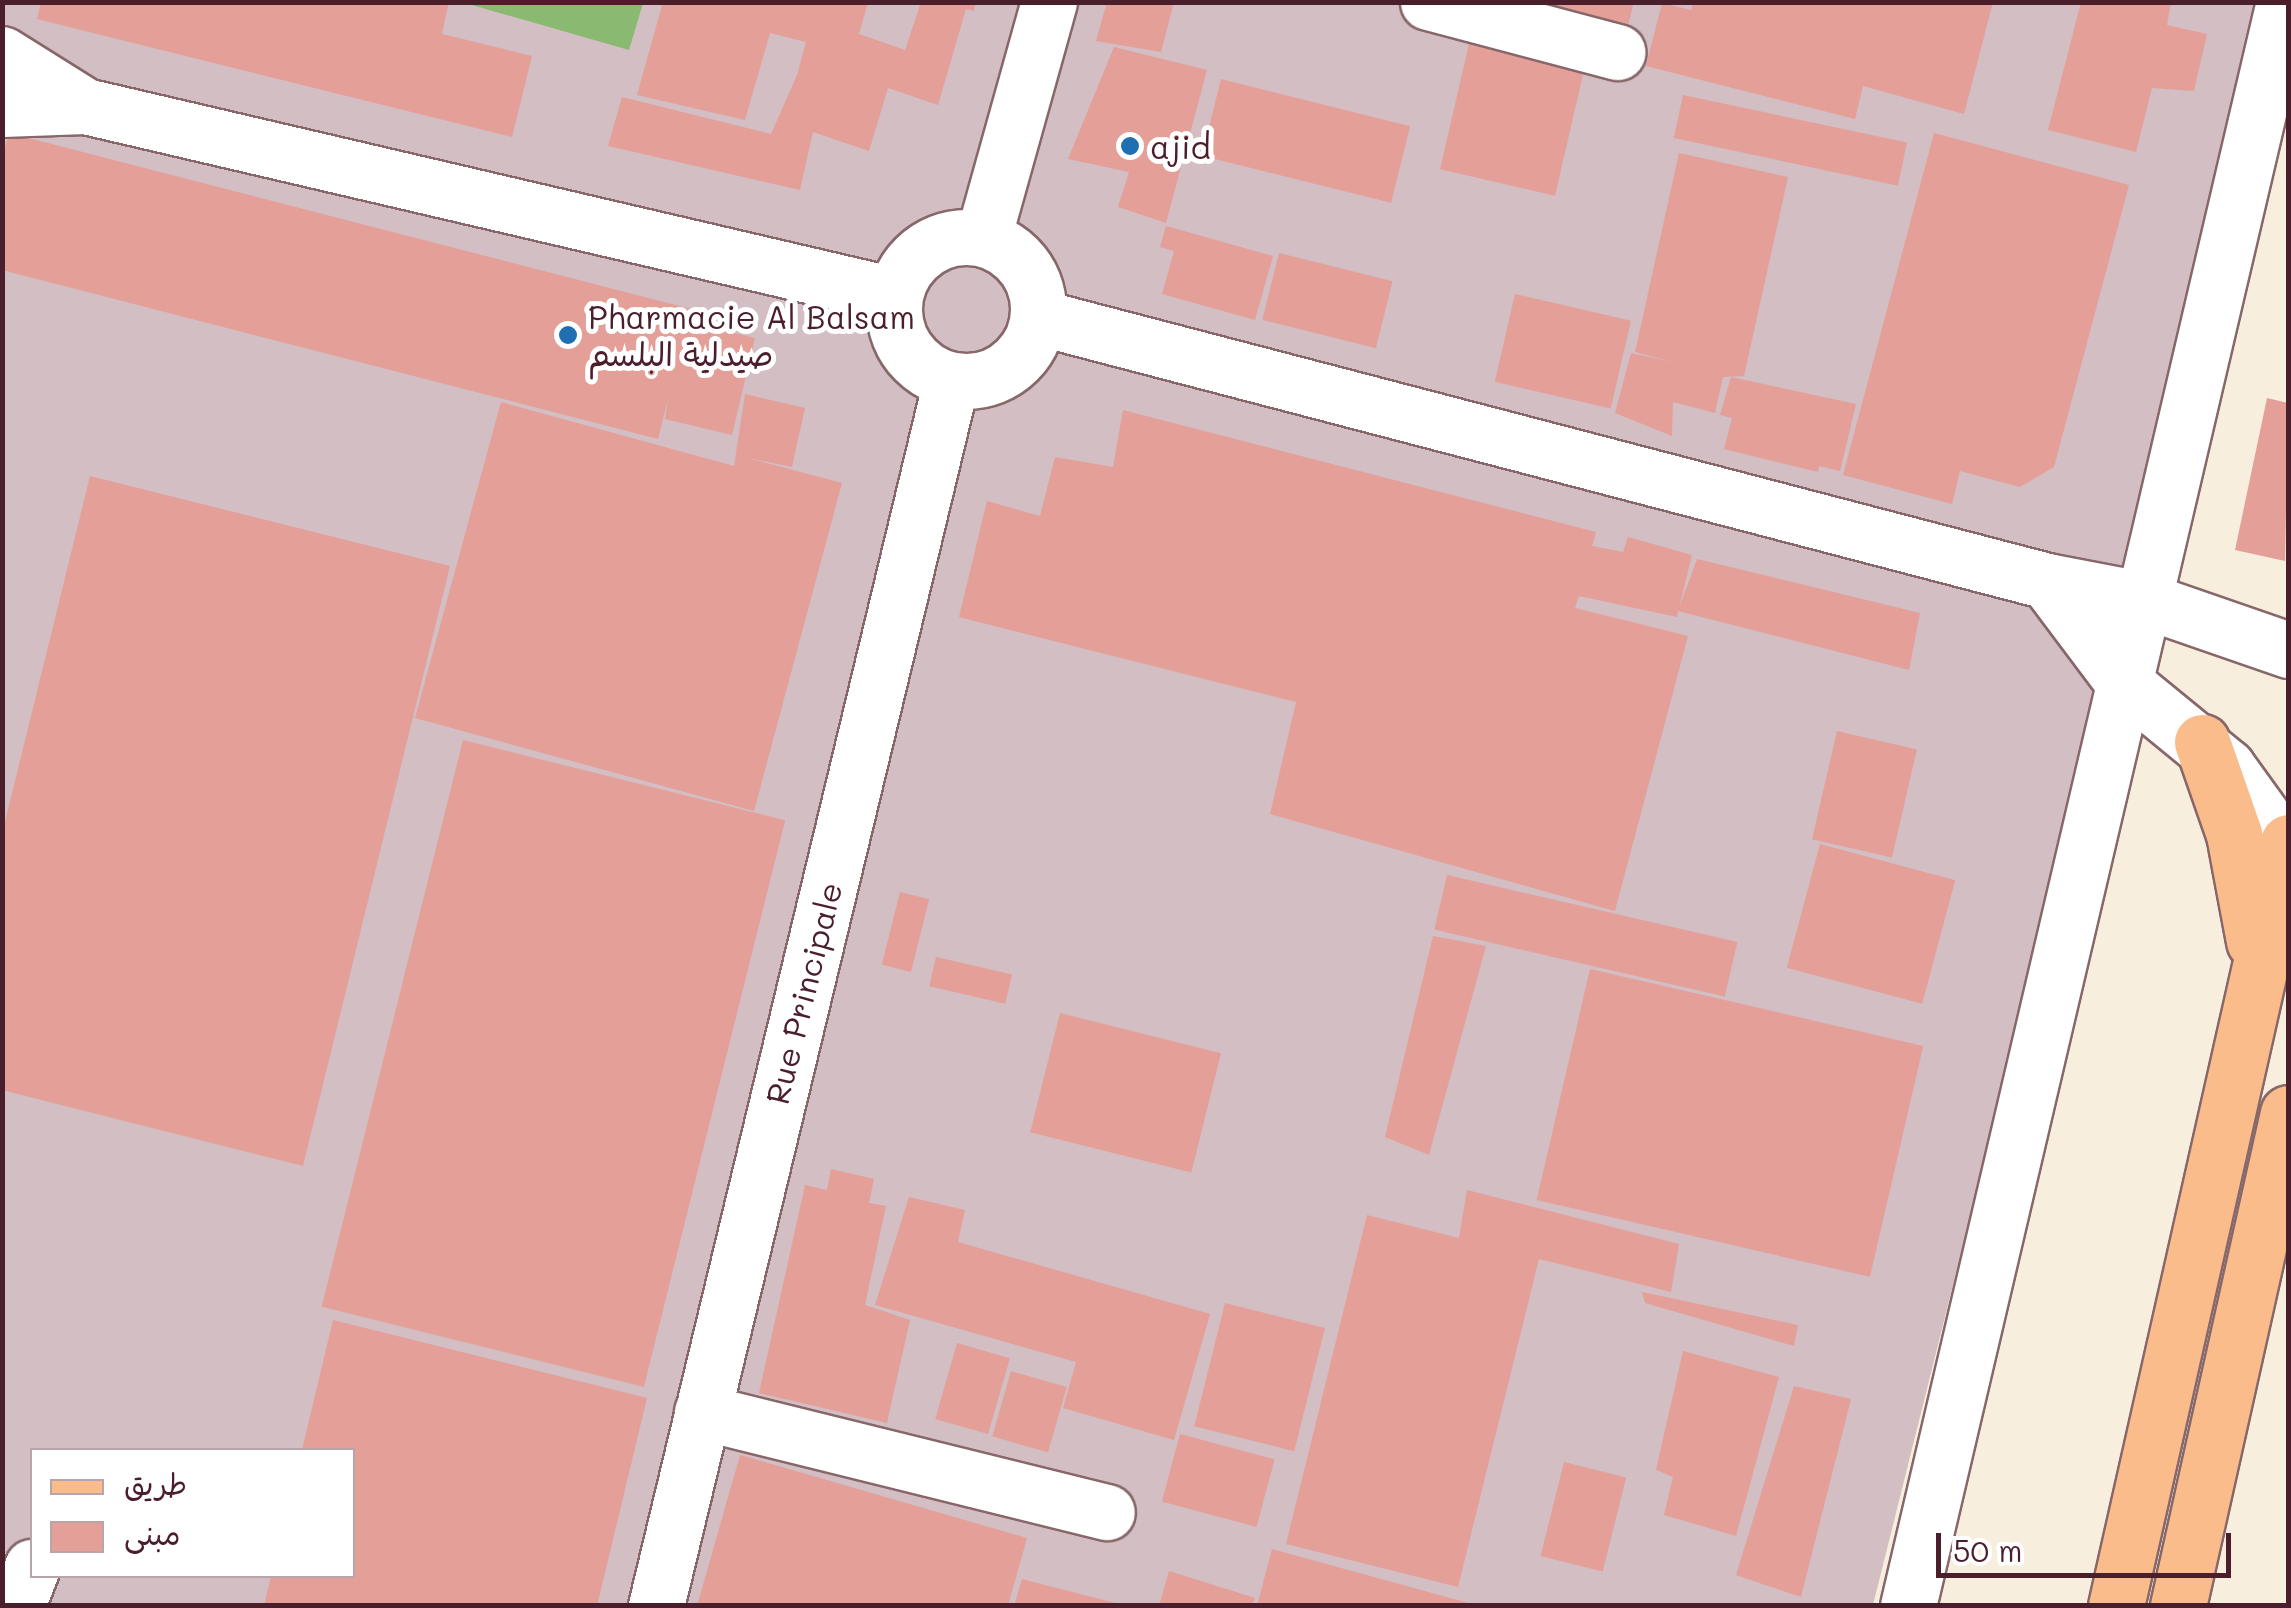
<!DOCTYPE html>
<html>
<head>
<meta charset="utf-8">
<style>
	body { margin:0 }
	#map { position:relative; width:2291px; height:1608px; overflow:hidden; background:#f7eedd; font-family:Mali,"Playpen Sans Arabic",sans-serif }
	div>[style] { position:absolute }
	.industrial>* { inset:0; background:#d2bec3 }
	.forest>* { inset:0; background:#8ab972 }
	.building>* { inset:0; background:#e39f98; transform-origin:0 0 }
	.roads { filter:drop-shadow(2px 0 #876769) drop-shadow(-2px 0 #876769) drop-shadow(0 2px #876769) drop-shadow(0 -2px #876769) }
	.minor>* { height:55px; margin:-27.5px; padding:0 27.5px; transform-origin:27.5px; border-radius:27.5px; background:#fff }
	.minor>.ring { margin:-27.5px; padding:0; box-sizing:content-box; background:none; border:55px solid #fff; border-radius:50% }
	.major>* { height:55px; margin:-27.5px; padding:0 27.5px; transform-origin:27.5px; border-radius:27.5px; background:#fabc8b }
	.dots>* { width:28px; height:28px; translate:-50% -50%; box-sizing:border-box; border:5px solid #fff; border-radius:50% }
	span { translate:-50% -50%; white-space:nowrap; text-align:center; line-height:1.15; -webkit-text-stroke:10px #fff; paint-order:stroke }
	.poi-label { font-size:32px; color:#4a1f2b }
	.left { translate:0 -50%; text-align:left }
	.street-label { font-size:32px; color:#4a1f2b }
	.frame { position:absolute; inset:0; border:5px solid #4a1f2b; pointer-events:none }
	.legend { position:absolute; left:30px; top:1448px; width:325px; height:130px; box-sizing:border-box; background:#fff; border:2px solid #b7a5aa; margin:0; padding:12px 18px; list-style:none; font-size:30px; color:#4a1f2b }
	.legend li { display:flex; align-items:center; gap:20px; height:50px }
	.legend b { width:50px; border:2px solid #b7a5aa }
	.scale { position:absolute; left:1936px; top:1533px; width:295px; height:45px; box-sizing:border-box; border:5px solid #4a1f2b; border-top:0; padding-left:12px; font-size:30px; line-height:35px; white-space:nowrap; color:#4a1f2b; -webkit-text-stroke:8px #fff; paint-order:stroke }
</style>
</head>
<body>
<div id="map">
	<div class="industrial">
		<div style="clip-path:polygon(evenodd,3px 3px,2273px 3px,1873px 1605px,3px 1606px,3px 3px,32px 1450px,352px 1450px,352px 1576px,32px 1576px,32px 1450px)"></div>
	</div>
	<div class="forest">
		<div style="clip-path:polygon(465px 3px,643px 2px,643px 3px,629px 50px)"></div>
	</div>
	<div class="building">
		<div style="clip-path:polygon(41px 2px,449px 2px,442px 34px,532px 56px,512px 137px,37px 19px)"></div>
		<div style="clip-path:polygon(663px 2px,868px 2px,859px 34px,905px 50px,921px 2px,976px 2px,974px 11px,966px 9px,938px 105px,888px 88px,869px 151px,813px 132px,800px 190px,608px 146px,622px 97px,771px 134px,797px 75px,806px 42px,770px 33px,745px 120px,637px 95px)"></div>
		<div style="clip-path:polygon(1107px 2px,1174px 2px,1161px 52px,1096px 41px)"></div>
		<div style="clip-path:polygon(1525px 2px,1634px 2px,1627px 29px)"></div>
		<div style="clip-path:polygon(1693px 2px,1993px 2px,1964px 114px,1863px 86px,1855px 119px,1646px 66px,1662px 3px,1691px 10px)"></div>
		<div style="clip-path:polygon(2081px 2px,2171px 2px,2167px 25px,2207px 34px,2194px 91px,2152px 88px,2136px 152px,2048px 130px)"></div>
		<div style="left:1474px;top:22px;width:118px;height:151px;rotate:13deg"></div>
		<div style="clip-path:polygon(1114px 47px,1207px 70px,1166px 223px,1118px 207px,1129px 172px,1068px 159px)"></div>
		<div style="left:1221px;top:79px;width:195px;height:79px;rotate:14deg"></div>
		<div style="left:1683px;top:95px;width:229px;height:44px;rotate:12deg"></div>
		<div style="clip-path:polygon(9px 133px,691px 309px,688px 322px,755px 338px,732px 435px,665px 419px,668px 399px,658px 439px,2px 270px,2px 158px)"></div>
		<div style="clip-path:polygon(1934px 133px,2129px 185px,2054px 467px,2020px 487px,1960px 471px,1952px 504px,1843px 475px)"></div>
		<div style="clip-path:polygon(1679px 153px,1788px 177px,1744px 376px,1723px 377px,1715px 413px,1673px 402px,1672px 436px,1615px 413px,1631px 353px,1672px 362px,1635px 352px)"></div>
		<div style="clip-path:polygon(1166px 226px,1273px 256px,1255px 320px,1162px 294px,1174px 251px,1160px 247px)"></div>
		<div style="left:1279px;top:253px;width:117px;height:69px;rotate:14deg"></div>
		<div style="left:1515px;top:294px;width:119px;height:90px;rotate:13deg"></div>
		<div style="clip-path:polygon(1731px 377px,1856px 404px,1840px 471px,1819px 466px,1818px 472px,1724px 449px,1732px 418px,1720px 415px)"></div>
		<div style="clip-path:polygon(745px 394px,805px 408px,792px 467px,744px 457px,842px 483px,754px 811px,415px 718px,501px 402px,734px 466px)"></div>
		<div style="clip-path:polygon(2267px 398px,2288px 403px,2285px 561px,2235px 550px)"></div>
		<div style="clip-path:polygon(1123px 410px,1596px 532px,1592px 546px,1623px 552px,1628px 537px,1692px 555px,1679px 608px,1697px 559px,1920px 613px,1909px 670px,1678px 611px,1677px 617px,1579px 596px,1575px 608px,1688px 636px,1615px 911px,1270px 814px,1296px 702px,959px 617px,987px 501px,1040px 516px,1055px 457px,1113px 467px)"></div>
		<div style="clip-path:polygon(90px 476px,450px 566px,303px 1166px,2px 1090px,2px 834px)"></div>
		<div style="left:1837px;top:731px;width:82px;height:111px;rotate:13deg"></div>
		<div style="left:463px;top:740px;width:332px;height:584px;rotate:14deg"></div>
		<div style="left:1820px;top:844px;width:140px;height:128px;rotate:15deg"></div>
		<div style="left:1447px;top:875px;width:298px;height:56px;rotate:13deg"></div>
		<div style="left:900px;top:892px;width:30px;height:75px;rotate:14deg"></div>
		<div style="clip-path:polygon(1433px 936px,1486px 946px,1429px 1155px,1385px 1137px)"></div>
		<div style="left:936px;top:957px;width:78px;height:30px;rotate:13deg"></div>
		<div style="left:1590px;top:969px;width:342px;height:237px;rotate:13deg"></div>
		<div style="left:1060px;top:1013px;width:166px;height:123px;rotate:14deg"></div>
		<div style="clip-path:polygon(831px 1169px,874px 1179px,869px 1203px,886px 1206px,865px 1305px,910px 1320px,887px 1423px,759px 1393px,805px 1185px,827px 1190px)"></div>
		<div style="clip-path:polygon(1467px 1190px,1679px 1244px,1671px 1292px,1539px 1259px,1458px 1587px,1286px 1544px,1367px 1215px,1459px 1238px)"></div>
		<div style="clip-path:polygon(909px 1197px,965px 1210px,958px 1242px,1210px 1314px,1174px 1440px,1063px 1408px,1076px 1362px,875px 1305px)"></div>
		<div style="clip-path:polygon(1642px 1292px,1798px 1325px,1794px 1346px,1645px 1303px)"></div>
		<div style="left:1225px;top:1303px;width:103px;height:127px;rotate:14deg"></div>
		<div style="clip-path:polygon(333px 1320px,647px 1398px,597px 1606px,264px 1606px,271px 1576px,352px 1576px,352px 1450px,302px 1450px)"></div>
		<div style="left:957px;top:1343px;width:55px;height:79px;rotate:16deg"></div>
		<div style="clip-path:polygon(1683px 1351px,1779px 1377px,1736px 1536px,1664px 1515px,1673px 1477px,1656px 1470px)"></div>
		<div style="left:1011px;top:1371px;width:58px;height:68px;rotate:16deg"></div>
		<div style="clip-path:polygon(1794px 1386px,1851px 1399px,1801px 1597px,1736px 1575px)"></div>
		<div style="left:1180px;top:1434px;width:98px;height:70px;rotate:15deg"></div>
		<div style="clip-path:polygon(740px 1455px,1027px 1538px,1008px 1606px,697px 1606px)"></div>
		<div style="left:1564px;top:1462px;width:64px;height:97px;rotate:14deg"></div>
		<div style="clip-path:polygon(1272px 1549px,1472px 1604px,1472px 1606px,1257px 1606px)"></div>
		<div style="clip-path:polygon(1169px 1571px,1255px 1598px,1252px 1606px,1159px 1606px)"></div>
		<div style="clip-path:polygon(1022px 1579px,1119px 1604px,1118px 1606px,1015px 1603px)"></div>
	</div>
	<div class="roads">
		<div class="minor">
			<div style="left:1428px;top:2px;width:196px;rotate:14.8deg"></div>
			<div style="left:2px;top:54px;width:98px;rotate:32.1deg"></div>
			<div style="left:2px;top:109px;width:83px;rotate:-2.1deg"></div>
			<div style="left:85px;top:106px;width:831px;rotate:13.15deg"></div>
			<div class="ring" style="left:894px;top:237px;width:89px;height:89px"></div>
			<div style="left:983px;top:238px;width:245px;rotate:-74.4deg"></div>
			<div style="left:1038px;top:317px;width:1043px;rotate:14.66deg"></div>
			<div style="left:2047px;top:581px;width:96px;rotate:10.8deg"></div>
			<div style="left:2141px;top:599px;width:156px;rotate:19.1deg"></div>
			<div style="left:2047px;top:581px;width:125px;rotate:53.1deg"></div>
			<div style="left:2122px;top:681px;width:136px;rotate:39.3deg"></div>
			<div style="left:2227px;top:767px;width:72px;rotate:54.1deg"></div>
			<div style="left:2269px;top:825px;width:50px;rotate:67.6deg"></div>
			<div style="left:702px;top:1412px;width:417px;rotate:13.9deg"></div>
			<div style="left:17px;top:1606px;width:42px;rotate:-69deg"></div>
			<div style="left:656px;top:1606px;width:1260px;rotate:-76.46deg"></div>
			<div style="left:1908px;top:1606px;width:1647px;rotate:-76.81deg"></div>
		</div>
		<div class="major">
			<div style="left:2202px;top:742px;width:97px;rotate:70.8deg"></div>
			<div style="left:2234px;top:834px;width:109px;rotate:79.4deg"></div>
			<div style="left:2116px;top:1606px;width:783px;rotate:-77.31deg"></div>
			<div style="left:2178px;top:1606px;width:505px;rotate:-77.42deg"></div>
		</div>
	</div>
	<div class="dots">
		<div style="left:1130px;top:146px;background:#1f6fb2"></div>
		<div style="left:568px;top:335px;background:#1f6fb2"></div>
	</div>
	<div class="poi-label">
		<span class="left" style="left:1150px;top:146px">ajid</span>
		<span class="left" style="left:588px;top:335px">Pharmacie Al Balsam<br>صيدلية البلسم</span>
	</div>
	<div class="street-label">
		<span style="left:803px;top:993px;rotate:-76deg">Rue Principale</span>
	</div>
	<div class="frame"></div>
	<ul class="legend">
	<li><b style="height:12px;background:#fabc8b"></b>طريق</li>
	<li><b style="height:28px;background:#e39f98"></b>مبنى</li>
	</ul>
	<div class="scale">50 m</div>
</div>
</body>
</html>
